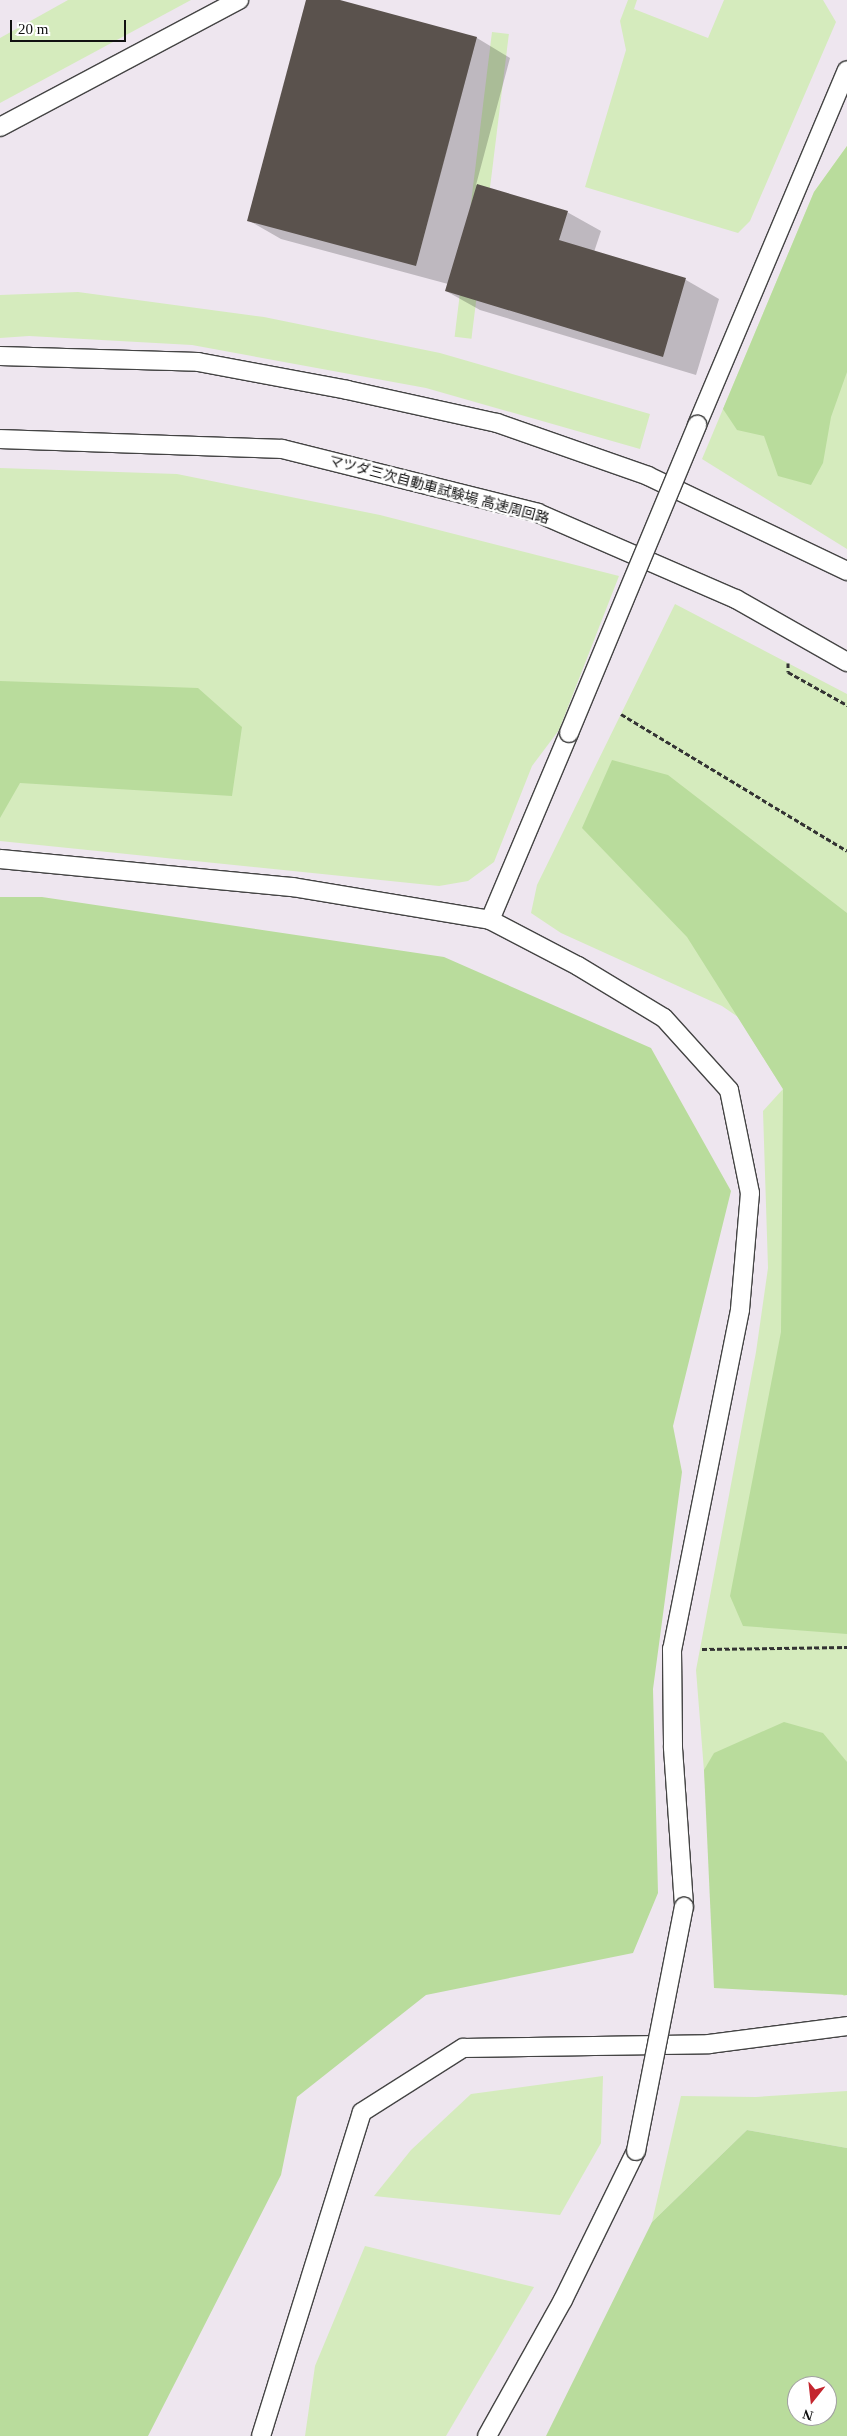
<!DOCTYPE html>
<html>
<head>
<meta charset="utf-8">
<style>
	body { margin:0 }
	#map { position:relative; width:847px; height:2436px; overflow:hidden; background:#fffdf5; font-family:"Times New Roman","Noto Sans JP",serif }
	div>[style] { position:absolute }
	.industrial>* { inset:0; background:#eee6ef }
	.green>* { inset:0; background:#d5ebbd; transform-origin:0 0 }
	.forest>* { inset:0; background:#b9dc9c }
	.shadow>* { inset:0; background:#0003 }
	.building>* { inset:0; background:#5a524d }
	.path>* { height:3px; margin-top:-1.5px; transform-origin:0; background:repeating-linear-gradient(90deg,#333 0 5px,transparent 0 7.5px) }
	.roads { filter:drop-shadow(1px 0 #444) drop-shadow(-1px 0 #444) drop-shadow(0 1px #444) drop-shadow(0 -1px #444) }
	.service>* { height:18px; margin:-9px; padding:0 9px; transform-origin:9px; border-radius:9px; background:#fff }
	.bridges { filter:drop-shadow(1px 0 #444) drop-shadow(-1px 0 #444) drop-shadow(0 1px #444) drop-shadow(0 -1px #444) }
	.service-bridge>* { height:18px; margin:-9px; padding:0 9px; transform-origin:9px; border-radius:9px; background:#fff }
	span { translate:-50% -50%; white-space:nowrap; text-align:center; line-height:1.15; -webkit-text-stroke:5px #fff; paint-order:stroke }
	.street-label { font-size:14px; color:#111 }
	.north { position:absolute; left:787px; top:2376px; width:50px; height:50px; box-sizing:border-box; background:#fff; border:1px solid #a0a0a0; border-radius:50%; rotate:196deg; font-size:14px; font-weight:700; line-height:20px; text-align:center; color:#111 }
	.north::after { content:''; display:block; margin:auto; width:18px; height:22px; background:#c4262e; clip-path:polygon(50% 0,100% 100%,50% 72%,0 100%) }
	.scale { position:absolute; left:10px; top:20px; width:116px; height:22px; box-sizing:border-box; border:2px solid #111; border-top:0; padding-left:6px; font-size:15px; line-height:18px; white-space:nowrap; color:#111; -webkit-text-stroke:4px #fff; paint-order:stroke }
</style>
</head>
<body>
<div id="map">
	<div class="industrial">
		<div style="clip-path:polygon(evenodd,0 0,847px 0,847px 2436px,0 2436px,0 0,797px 2386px,827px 2386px,827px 2416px,797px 2416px,797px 2386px)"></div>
	</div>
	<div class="green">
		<div style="clip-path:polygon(68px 0,191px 0,0 103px,0 38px)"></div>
		<div style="clip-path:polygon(628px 0,637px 0,634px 9px,708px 38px,724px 0,823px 0,836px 22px,750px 221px,738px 233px,585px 187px,626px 50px,620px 21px)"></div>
		<div style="left:492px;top:32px;width:17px;height:307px;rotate:7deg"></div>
		<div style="clip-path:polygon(847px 146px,847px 549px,702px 459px,814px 192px)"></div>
		<div style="clip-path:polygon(78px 292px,264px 317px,440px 353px,650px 414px,640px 449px,426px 388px,192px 345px,29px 336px,0 338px,0 295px)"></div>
		<div style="clip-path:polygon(0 468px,177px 474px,380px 515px,619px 576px,559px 730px,532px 766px,494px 862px,468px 881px,439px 886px,0 841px)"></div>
		<div style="clip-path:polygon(675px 604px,847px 694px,847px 1995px,844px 1996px,712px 1872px,696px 1670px,756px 1352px,768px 1268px,763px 1111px,783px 1089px,738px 1017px,722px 1006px,561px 933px,531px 913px,537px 885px)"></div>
		<div style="clip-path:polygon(603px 2076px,601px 2143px,560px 2215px,374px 2196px,411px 2150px,471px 2094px)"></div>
		<div style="clip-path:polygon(847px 2091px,847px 2148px,747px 2130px,652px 2222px,681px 2096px,756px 2097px)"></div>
		<div style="clip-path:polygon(365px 2246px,534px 2287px,446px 2436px,305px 2436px,315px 2366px)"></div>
	</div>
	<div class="forest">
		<div style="clip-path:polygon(847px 146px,847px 372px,831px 417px,823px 463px,811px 485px,778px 476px,764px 436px,737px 430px,723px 409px,814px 192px)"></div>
		<div style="clip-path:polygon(0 681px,198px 688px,242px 727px,232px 796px,20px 783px,0 818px)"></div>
		<div style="clip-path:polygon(612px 760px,668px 775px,847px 913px,847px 1634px,743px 1626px,730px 1596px,781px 1332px,783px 1089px,687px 937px,582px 828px)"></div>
		<div style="clip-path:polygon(0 897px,42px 897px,444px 957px,651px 1048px,731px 1191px,673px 1426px,682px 1472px,653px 1689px,658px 1893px,633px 1953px,426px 1995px,297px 2097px,281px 2175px,148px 2436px,0 2436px)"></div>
		<div style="clip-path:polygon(784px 1722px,823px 1733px,847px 1762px,847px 1995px,714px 1988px,704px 1770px,714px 1753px)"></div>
		<div style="clip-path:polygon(evenodd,747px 2130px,847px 2148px,847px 2436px,546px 2436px,652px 2222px,747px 2130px,797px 2386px,827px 2386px,827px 2416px,797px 2416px,797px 2386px)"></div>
	</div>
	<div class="shadow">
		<div style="clip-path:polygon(307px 0,335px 0,477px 38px,510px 58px,476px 185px,567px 212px,601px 231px,594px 252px,686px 280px,719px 299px,696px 375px,480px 310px,446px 291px,448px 284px,281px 239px,248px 220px)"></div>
	</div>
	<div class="building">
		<div style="clip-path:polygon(306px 0,340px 0,477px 37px,416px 266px,247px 221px)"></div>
		<div style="clip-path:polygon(477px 184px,568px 211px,559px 240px,686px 278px,663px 357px,445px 291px)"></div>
	</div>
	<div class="path">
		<div style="left:788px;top:663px;width:9px;rotate:90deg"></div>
		<div style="left:788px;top:672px;width:68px;rotate:29.2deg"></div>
		<div style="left:621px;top:714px;width:264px;rotate:31.2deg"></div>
		<div style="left:702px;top:1649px;width:145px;rotate:-0.8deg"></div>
	</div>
	<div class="roads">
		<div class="service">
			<div style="left:0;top:127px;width:271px;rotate:-28deg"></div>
			<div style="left:0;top:356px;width:198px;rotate:1.7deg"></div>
			<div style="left:198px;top:362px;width:152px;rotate:10.6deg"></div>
			<div style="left:347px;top:390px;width:154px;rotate:12.4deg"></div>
			<div style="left:497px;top:423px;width:160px;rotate:19.3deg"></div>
			<div style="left:648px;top:476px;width:221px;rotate:25.5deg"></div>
			<div style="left:697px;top:425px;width:385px;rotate:-67.1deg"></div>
			<div style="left:0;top:439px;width:282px;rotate:2deg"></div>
			<div style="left:282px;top:449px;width:264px;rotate:14deg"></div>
			<div style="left:538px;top:513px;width:216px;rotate:23.5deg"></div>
			<div style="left:736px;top:599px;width:128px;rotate:29.6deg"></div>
			<div style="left:0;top:859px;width:294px;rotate:5.5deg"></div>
			<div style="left:293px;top:887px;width:200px;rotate:9.5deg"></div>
			<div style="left:490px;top:920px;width:99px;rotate:27.6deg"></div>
			<div style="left:578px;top:966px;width:100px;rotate:31.2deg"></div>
			<div style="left:664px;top:1018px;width:97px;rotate:47.9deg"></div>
			<div style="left:729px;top:1090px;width:105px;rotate:78.5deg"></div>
			<div style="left:750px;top:1193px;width:117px;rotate:94.9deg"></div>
			<div style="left:740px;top:1310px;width:346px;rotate:101.3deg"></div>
			<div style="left:672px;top:1649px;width:99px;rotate:89.4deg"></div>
			<div style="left:673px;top:1748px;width:159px;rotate:86deg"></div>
			<div style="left:490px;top:920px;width:203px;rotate:-67.1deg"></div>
			<div style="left:261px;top:2436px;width:339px;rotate:-72.7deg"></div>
			<div style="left:362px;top:2112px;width:120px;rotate:-32.4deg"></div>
			<div style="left:463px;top:2048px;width:246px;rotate:-0.9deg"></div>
			<div style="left:709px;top:2044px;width:139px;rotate:-7.4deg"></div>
			<div style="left:487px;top:2436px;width:156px;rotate:-60.8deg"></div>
			<div style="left:563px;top:2300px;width:166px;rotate:-63.9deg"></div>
		</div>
	</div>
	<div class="bridges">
		<div class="service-bridge">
			<div style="left:569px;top:733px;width:334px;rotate:-67.4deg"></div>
			<div style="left:636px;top:2151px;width:249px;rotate:-78.9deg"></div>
		</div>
	</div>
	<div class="street-label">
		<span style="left:439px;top:490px;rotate:15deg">マツダ三次自動車試験場 高速周回路</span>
	</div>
	<div class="north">N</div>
	<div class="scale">20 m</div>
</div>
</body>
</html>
